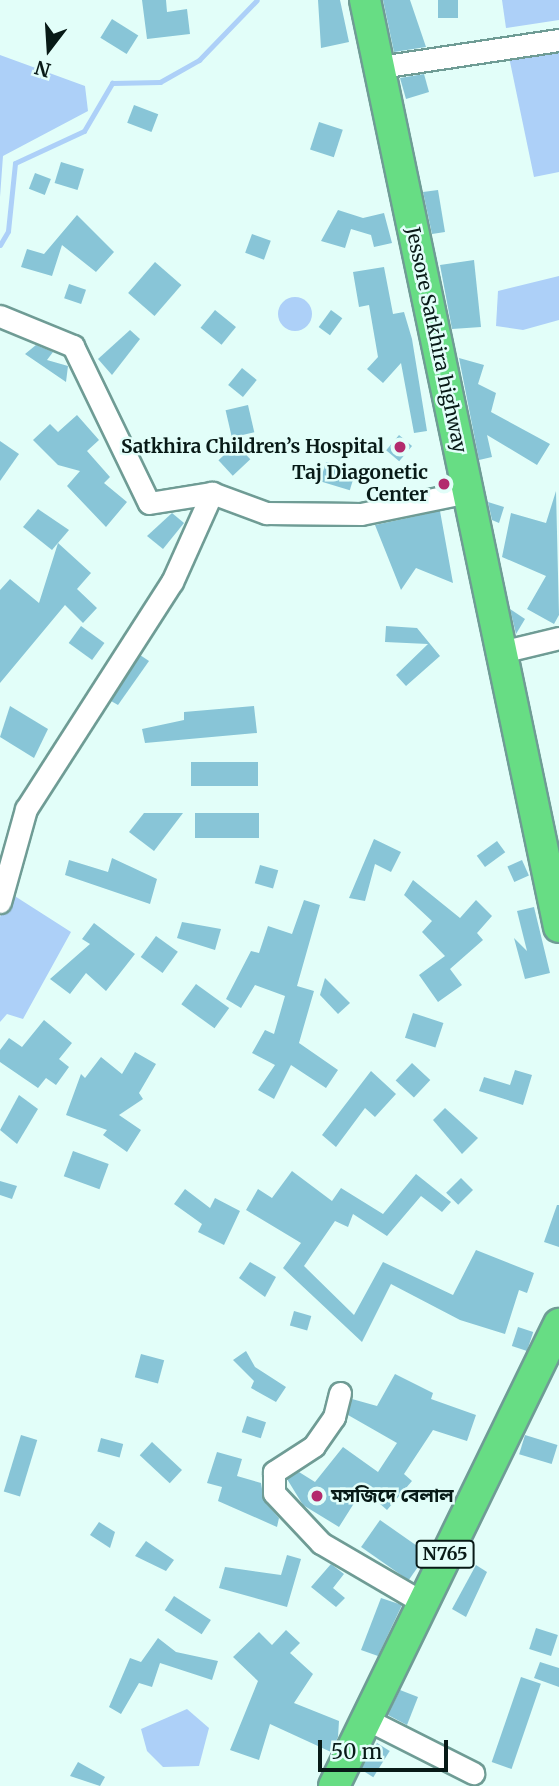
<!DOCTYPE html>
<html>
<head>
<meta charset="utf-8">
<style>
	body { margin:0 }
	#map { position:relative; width:559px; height:1786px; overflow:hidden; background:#e2fef9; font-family:Merriweather,"Noto Sans Bengali",serif }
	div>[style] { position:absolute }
	.water>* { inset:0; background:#add0f8 }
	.round { border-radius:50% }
	.stream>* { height:5px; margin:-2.5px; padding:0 2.5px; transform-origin:2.5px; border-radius:2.5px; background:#add0f8 }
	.building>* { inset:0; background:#88c5d7; transform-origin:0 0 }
	.roads { filter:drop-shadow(2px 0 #6f9c95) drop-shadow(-2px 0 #6f9c95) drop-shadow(0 2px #6f9c95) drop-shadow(0 -2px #6f9c95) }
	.minor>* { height:21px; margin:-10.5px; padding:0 10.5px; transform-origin:10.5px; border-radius:10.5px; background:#fff }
	.highway>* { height:30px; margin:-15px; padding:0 15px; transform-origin:15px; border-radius:15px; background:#67dd84 }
	.dots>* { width:19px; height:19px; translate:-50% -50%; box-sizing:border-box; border:4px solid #e2fef9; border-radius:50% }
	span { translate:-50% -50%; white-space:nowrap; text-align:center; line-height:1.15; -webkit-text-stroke:5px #e2fef9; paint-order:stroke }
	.shield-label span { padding:2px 5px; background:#e2fef9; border:2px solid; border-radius:5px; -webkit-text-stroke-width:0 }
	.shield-label { font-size:18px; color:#081a17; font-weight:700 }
	.street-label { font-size:19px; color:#081a17 }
	.poi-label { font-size:19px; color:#081a17; font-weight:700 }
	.right { translate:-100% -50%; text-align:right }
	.left { translate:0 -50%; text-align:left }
	.north { position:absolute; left:14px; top:14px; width:70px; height:70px; -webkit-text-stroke:5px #e2fef9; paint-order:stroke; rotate:197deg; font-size:19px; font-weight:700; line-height:28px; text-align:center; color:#081a17 }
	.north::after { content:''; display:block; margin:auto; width:24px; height:32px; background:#081a17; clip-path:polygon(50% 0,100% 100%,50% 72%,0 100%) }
	.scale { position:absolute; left:318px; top:1740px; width:130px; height:32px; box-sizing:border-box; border:4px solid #081a17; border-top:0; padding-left:9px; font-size:21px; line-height:24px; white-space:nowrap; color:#081a17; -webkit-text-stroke:5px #e2fef9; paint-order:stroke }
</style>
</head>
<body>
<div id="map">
	<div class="water">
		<div style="clip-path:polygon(502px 0,559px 0,559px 20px,506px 28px)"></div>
		<div style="clip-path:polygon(559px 47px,559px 172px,534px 177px,509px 57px)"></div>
		<div style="clip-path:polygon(0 55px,85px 86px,88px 111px,3px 156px,0 197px)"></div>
		<div style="clip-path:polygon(559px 276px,559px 320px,523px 330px,496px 326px,498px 291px)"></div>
		<div class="round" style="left:278px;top:297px;width:34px;height:34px"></div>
		<div style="clip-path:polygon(10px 893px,71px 932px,23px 1019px,7px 1014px,0 1022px,0 917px)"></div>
		<div style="clip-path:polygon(187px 1709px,209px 1728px,199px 1766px,163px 1767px,147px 1751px,141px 1729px)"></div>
	</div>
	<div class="stream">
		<div style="left:0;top:245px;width:16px;rotate:-60deg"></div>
		<div style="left:8px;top:231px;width:68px;rotate:-84.1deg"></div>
		<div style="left:15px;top:163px;width:76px;rotate:-24.9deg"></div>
		<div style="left:84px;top:131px;width:56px;rotate:-59.7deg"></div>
		<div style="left:112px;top:83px;width:48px;rotate:-1.2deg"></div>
		<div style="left:160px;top:82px;width:45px;rotate:-29.4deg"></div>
		<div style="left:199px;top:60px;width:83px;rotate:-46deg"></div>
	</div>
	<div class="building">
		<div style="clip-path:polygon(142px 0,166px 0,167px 12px,187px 9px,190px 34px,147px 39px)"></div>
		<div style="clip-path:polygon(318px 0,340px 0,349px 42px,321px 48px)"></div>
		<div style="clip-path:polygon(383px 0,410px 0,426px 47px,394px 52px)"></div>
		<div style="left:438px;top:0;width:20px;height:18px"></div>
		<div style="left:112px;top:19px;width:31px;height:22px;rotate:32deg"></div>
		<div style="clip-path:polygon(424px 74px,429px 92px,406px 99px,400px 78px)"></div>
		<div style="left:134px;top:105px;width:26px;height:19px;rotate:21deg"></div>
		<div style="left:319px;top:122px;width:25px;height:29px;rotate:18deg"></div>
		<div style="left:61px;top:162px;width:24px;height:22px;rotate:17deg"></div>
		<div style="left:35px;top:173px;width:17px;height:17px;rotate:21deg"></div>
		<div style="clip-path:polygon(438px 190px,445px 232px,432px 234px,423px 192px)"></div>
		<div style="clip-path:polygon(338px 210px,363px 218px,384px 213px,392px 243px,374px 247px,371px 235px,351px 229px,345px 248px,321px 241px)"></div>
		<div style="clip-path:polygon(77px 215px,114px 252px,96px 272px,62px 245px,52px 276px,21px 267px,27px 249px,44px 254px)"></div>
		<div style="left:252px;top:234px;width:20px;height:20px;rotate:20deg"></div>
		<div style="clip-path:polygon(474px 260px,481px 327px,452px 329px,440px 265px)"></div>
		<div style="left:155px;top:262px;width:35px;height:41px;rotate:41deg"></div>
		<div style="clip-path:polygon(384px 267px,393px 314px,404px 312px,412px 339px,427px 431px,414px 433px,401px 363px,383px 383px,367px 369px,378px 357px,369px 305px,359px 307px,353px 272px)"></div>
		<div style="left:69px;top:284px;width:18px;height:15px;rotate:19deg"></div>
		<div style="left:215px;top:310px;width:27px;height:23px;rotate:39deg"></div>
		<div style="left:331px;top:310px;width:14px;height:21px;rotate:36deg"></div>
		<div style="clip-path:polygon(130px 330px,140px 339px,112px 375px,98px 359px)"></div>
		<div style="clip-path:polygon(36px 345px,53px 352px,47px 360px,68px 366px,66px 382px,25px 354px)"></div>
		<div style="clip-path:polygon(459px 358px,484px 365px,478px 384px,496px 393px,491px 412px,550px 444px,537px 465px,487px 435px,492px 457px,479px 460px)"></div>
		<div style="left:242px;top:368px;width:19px;height:22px;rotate:39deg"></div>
		<div style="left:248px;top:405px;width:28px;height:23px;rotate:77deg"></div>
		<div style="clip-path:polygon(77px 415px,99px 440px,87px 451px,110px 477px,104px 483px,127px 502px,106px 527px,67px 486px,80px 471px,58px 465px,33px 440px,50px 424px,58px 432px)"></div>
		<div style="left:399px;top:435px;width:17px;height:20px;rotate:40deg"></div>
		<div style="clip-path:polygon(0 441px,19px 454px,0 481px)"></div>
		<div style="left:236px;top:444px;width:21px;height:24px;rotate:47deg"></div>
		<div style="left:326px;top:462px;width:31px;height:20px;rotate:17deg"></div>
		<div style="clip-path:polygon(556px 491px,559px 615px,554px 624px,527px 609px,546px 576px,502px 557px,511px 513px,546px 523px)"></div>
		<div style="clip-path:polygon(488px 502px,504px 507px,499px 523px,492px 520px)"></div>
		<div style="clip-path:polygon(38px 509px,69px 530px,52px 550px,23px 527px)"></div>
		<div style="clip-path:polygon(440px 511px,453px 583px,416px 568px,401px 590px,375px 525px)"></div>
		<div style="clip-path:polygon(172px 513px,184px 523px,163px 549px,147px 536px)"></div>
		<div style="clip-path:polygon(58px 543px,91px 573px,77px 589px,97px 608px,83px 623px,65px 605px,0 683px,0 590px,10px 579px,39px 603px)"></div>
		<div style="clip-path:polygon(510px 609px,525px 619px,516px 634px)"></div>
		<div style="left:81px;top:626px;width:29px;height:21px;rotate:36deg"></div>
		<div style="clip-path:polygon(386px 626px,417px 628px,440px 656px,406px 686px,396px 675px,428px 644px,385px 642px)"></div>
		<div style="clip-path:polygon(140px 655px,149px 661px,118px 705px,111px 701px)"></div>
		<div style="clip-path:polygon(10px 706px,48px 729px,34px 758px,0 737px)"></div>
		<div style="clip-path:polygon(254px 706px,257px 733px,145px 743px,142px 729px,184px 720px,184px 712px)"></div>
		<div style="left:258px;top:762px;width:24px;height:67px;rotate:90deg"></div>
		<div style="clip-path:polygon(144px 813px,183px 813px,154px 851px,129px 832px)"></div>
		<div style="left:195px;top:813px;width:64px;height:25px"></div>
		<div style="clip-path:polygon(374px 839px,401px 852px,391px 872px,375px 864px,365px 901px,349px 898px)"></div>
		<div style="left:497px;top:841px;width:14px;height:25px;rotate:54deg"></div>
		<div style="clip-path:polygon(112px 858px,157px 879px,150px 904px,65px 875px,69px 860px,108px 872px)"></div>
		<div style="left:522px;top:860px;width:17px;height:16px;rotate:66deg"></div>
		<div style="left:260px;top:865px;width:19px;height:19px;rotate:16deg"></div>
		<div style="clip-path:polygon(413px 880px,460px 918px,476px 900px,492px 916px,477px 933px,483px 940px,450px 969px,462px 985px,438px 1002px,419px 975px,445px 956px,422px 932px,432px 921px,404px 895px)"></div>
		<div style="clip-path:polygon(304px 900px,320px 905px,297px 986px,314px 991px,299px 1043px,338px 1070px,326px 1088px,291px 1065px,274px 1099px,258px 1090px,275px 1065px,252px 1053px,265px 1030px,274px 1034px,285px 996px,255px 985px,241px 1008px,226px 999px,251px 951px,259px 953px,268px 926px,292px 934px)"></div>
		<div style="clip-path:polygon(534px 907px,550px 973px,525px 979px,514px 938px,527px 951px,517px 911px)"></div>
		<div style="clip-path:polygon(182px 922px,221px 929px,215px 950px,177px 938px)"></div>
		<div style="clip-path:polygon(94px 923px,135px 954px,106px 991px,86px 973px,70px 994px,50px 979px,90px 944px,82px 939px)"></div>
		<div style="left:156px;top:936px;width:27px;height:26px;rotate:36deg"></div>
		<div style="clip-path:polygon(325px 978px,350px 1003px,338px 1014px,320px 995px)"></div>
		<div style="left:196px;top:984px;width:41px;height:25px;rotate:36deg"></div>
		<div style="left:413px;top:1013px;width:32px;height:26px;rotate:18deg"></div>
		<div style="clip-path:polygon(44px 1020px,72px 1043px,59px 1059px,69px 1067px,56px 1085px,46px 1078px,38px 1088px,0 1062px,0 1050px,9px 1038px,22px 1047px)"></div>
		<div style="clip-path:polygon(135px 1052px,156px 1064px,139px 1093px,143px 1099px,119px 1115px,141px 1130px,127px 1152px,103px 1135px,107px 1130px,66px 1115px,81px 1074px,85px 1078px,101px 1057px,122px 1074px)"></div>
		<div style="left:412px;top:1063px;width:25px;height:24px;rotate:43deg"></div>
		<div style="clip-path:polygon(515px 1070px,532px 1075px,523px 1105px,479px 1091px,484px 1077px,510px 1085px)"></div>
		<div style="clip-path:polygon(371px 1071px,396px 1094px,375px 1117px,365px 1108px,336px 1147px,322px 1135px)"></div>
		<div style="clip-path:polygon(19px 1095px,38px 1109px,17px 1144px,0 1130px)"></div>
		<div style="clip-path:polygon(445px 1108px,478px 1138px,462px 1154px,433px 1120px)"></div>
		<div style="left:73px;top:1151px;width:38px;height:27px;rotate:20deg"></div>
		<div style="clip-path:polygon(292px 1171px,332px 1201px,341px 1188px,383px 1214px,416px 1174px,451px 1202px,442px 1212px,421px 1196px,387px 1236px,353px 1214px,348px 1227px,335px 1221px,304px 1266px,354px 1315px,383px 1262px,453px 1295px,476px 1250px,534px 1273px,527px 1293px,519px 1290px,505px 1334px,460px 1320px,391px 1284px,362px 1342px,283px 1268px,301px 1243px,246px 1210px,258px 1189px,272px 1198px)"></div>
		<div style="left:461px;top:1178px;width:17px;height:21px;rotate:45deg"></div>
		<div style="clip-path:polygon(0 1181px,17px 1186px,12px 1199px,0 1195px)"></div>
		<div style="clip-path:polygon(185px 1189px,210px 1208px,215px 1198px,240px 1211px,224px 1245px,198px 1232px,202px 1224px,174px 1204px)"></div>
		<div style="clip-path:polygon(557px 1205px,559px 1205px,559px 1247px,544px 1242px)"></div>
		<div style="clip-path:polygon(250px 1262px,276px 1277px,265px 1297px,239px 1278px)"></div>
		<div style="left:294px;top:1311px;width:18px;height:15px;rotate:16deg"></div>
		<div style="left:518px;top:1327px;width:16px;height:20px;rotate:18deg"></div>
		<div style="clip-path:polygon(246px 1351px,255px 1367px,286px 1387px,276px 1402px,251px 1388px,254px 1381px,233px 1360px)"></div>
		<div style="left:141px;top:1354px;width:24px;height:24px;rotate:15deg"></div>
		<div style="clip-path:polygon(395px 1374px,433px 1393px,431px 1399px,476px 1415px,467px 1441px,433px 1430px,404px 1474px,412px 1481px,387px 1510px,363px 1489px,339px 1527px,303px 1505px,287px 1479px,299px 1472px,315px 1482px,343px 1447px,378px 1472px,397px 1443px,348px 1415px,352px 1399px,377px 1406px)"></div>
		<div style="left:247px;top:1416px;width:20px;height:17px;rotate:18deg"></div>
		<div style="left:21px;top:1435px;width:17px;height:59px;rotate:17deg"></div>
		<div style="left:525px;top:1435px;width:34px;height:20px;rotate:17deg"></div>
		<div style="left:101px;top:1438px;width:23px;height:14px;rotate:15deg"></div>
		<div style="left:152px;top:1442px;width:41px;height:18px;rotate:43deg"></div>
		<div style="clip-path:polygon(217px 1452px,242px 1459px,237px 1476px,261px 1483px,264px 1501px,279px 1518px,277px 1527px,218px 1501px,222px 1487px,207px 1483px)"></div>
		<div style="left:380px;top:1520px;width:58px;height:33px;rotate:35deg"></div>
		<div style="clip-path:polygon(99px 1522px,115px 1532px,110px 1548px,90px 1535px)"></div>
		<div style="clip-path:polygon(146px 1541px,174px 1560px,166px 1571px,135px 1556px)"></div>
		<div style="clip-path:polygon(287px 1555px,301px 1559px,287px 1607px,219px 1588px,225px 1567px,281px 1575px)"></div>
		<div style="clip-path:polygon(331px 1564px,344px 1574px,333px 1588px,345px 1598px,336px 1607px,311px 1587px)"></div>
		<div style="clip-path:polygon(476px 1565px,487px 1572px,466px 1617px,452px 1609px)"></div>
		<div style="left:174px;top:1596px;width:44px;height:17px;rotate:33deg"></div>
		<div style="clip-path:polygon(381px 1598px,402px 1605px,378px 1656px,361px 1650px)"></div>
		<div style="left:536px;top:1628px;width:23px;height:22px;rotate:18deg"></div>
		<div style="clip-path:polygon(286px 1630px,300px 1643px,290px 1653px,313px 1674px,294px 1703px,339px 1721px,338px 1737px,331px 1752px,270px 1724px,259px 1760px,230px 1750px,258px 1681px,233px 1657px,259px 1632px,272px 1645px)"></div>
		<div style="clip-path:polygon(158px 1638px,176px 1652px,218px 1661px,212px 1680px,160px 1663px,152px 1687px,139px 1683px,121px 1714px,109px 1707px,130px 1658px,141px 1662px)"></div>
		<div style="clip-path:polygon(540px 1662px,559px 1668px,559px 1687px,534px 1678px)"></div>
		<div style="left:521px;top:1677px;width:21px;height:90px;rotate:19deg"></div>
		<div style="clip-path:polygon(400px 1690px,418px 1697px,407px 1725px,388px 1715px)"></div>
		<div style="left:377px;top:1743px;width:15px;height:31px;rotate:32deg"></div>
		<div style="clip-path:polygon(78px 1762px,105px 1777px,100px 1786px,70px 1776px)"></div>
	</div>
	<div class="roads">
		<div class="minor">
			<div style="left:380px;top:67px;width:181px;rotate:-8.6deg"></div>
			<div style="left:0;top:316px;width:79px;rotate:22.3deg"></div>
			<div style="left:73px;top:346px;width:174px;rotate:64.2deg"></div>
			<div style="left:149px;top:503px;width:64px;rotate:-9deg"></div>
			<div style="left:212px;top:493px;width:58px;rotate:20.3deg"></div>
			<div style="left:266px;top:513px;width:95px;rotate:0.6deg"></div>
			<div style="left:361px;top:514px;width:108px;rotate:-11.7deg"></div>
			<div style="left:497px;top:653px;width:64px;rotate:-13.6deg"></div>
			<div style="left:0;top:902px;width:97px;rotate:-74.4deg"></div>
			<div style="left:26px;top:809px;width:270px;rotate:-57.3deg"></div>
			<div style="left:172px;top:582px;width:98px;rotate:-65.8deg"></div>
			<div style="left:340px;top:1393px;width:25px;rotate:104deg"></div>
			<div style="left:334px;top:1417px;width:35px;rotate:125deg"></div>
			<div style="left:314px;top:1446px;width:48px;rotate:147deg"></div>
			<div style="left:274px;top:1472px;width:21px;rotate:90deg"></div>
			<div style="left:274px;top:1493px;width:69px;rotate:46.8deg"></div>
			<div style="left:321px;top:1543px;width:117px;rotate:30.3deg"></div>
			<div style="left:368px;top:1720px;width:118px;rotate:26.8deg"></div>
		</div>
		<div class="highway">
			<div style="left:365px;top:0;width:947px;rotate:78.18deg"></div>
			<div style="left:334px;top:1786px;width:514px;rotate:-64.03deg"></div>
		</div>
	</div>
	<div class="dots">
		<div style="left:400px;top:447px;background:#b32b6d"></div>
		<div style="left:444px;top:484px;background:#b32b6d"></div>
		<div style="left:317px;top:1496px;background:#b32b6d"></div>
	</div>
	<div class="shield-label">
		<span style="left:445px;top:1554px">N765</span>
	</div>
	<div class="street-label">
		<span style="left:436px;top:340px;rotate:78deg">Jessore Satkhira highway</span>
	</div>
	<div class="poi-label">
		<span class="right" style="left:384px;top:447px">Satkhira Children’s Hospital</span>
		<span class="right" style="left:428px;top:484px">Taj Diagonetic<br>Center</span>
		<span class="left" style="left:331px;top:1496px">মসজিদে বেলাল</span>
	</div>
	<div class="north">N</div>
	<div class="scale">50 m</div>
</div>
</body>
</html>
